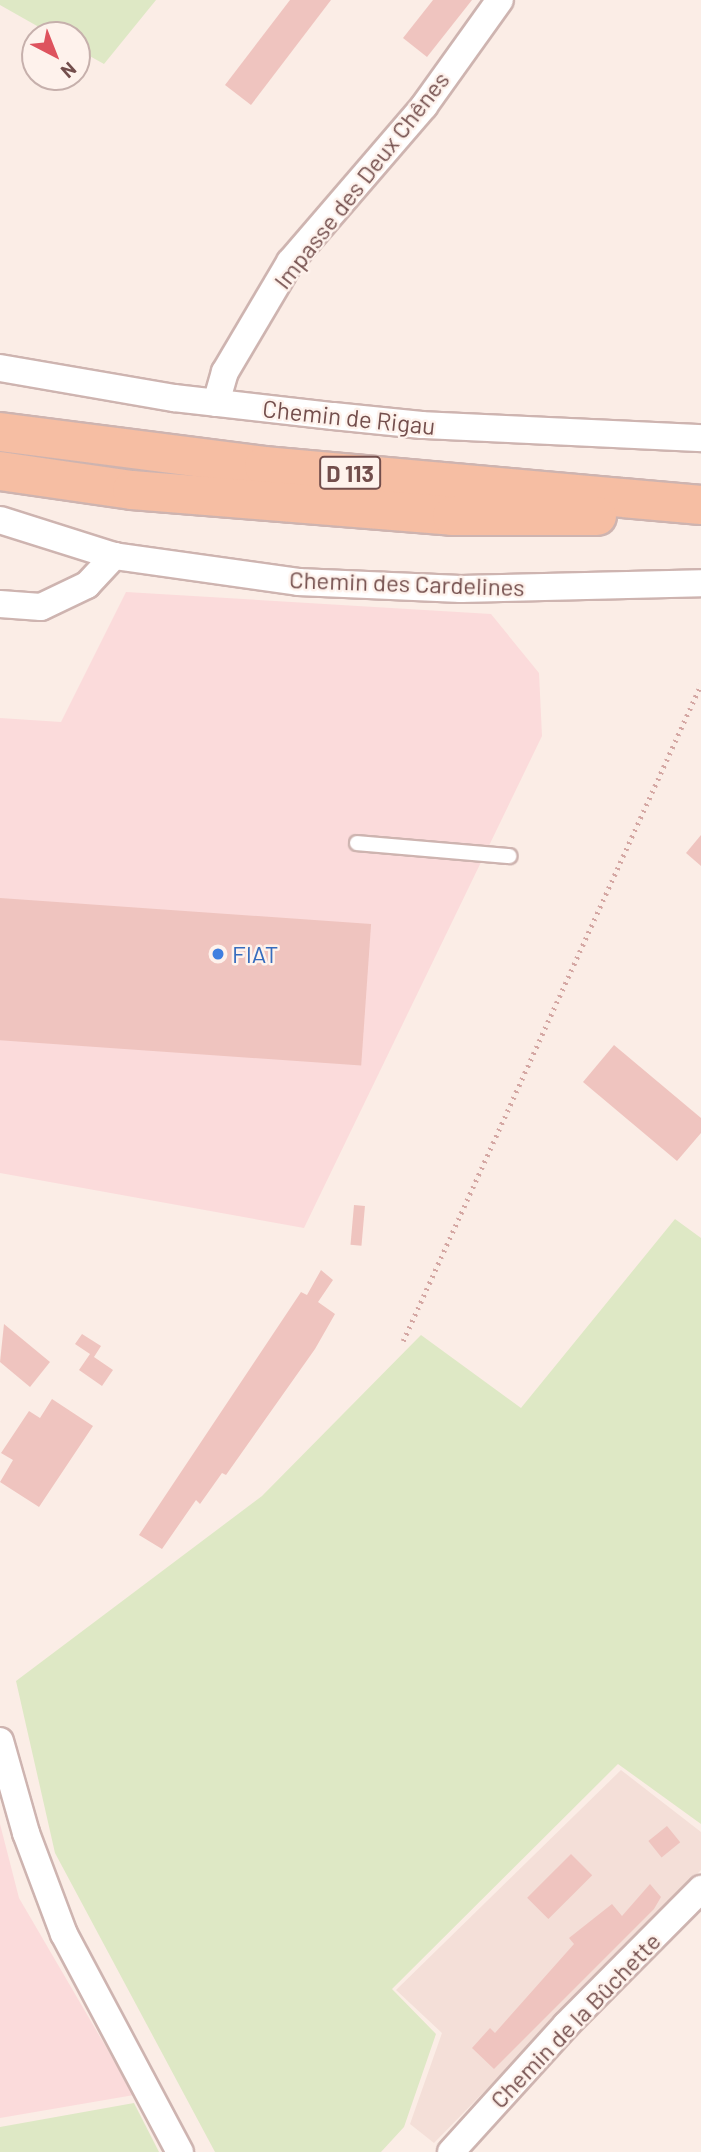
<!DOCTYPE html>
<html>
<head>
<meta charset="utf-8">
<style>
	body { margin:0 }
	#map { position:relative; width:701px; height:2152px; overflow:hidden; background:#fbede6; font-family:Barlow,sans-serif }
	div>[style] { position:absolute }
	.residential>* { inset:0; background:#f4dfd8 }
	.commercial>* { inset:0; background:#fbdbdb }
	.green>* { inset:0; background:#dee8c5 }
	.building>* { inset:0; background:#efc4bf; transform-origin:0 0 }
	.path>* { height:4.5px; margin-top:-2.25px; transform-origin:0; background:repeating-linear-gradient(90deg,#d4a7a3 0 2px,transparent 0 7px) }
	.roads { filter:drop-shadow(2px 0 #ceb4b0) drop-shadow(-2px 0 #ceb4b0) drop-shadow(0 2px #ceb4b0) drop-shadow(0 -2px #ceb4b0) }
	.service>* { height:14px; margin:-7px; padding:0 7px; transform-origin:7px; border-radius:7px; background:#fff }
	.minor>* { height:26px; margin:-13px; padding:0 13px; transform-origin:13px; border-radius:13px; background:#fff }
	.primary>* { height:38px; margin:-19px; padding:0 19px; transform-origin:19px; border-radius:19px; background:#f6bea3 }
	.dots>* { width:19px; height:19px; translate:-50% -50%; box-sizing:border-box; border:4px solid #fef2ec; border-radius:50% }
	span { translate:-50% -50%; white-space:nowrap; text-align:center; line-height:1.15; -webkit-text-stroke:5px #fef2ec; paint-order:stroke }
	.shield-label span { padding:2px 5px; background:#fef2ec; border:2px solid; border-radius:5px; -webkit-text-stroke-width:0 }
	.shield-label { font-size:23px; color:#734e4c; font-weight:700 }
	.street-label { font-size:24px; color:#734e4c }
	.shop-label { font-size:24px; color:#366cbe }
	.left { translate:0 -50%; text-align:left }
	.north { position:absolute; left:21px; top:21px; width:70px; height:70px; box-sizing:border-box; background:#fef2ec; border:2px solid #c6b0ac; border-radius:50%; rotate:138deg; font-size:19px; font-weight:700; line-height:28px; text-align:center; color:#734e4c }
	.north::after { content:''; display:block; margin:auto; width:24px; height:32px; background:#de535e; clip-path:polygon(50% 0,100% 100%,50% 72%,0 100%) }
</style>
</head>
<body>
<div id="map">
	<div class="residential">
		<div style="clip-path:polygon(621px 1770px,701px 1832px,701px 1870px,434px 2143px,410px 2124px,442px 2033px,396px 1990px)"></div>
	</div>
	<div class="commercial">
		<div style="clip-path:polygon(126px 592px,491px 614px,539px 673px,542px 736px,304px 1228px,0 1173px,0 718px,61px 722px)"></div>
		<div style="clip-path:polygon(0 1824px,19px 1898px,134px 2095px,0 2118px)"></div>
	</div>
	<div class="green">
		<div style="clip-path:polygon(0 0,156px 0,104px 64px,77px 49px,77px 35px,53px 35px,0 5px)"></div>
		<div style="clip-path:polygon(675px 1219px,701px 1238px,701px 1824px,618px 1764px,392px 1989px,436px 2034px,404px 2127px,381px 2152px,215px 2152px,55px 1853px,16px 1681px,262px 1496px,421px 1335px,521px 1408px)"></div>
		<div style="clip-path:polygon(134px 2103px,159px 2152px,0 2152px,0 2127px)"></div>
	</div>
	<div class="building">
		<div style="clip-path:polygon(290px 0,331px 0,251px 105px,225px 85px)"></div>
		<div style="clip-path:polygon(433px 0,472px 0,427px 57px,403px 38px)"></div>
		<div style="clip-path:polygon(701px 835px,701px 866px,686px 853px)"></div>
		<div style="left:0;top:898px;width:372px;height:142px;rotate:4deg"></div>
		<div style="clip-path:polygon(614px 1045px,701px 1118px,701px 1133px,677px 1161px,583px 1082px)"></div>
		<div style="left:354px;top:1205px;width:11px;height:40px;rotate:5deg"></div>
		<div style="clip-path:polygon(321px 1270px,333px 1280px,318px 1302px,335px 1314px,315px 1349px,226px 1475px,222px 1473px,200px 1504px,196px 1500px,162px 1549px,139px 1535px,301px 1292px,307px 1295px)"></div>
		<div style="clip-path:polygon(4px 1324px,50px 1362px,30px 1387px,0 1362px)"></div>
		<div style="clip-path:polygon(82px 1334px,101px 1346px,94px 1357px,113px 1370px,102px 1386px,79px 1370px,90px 1354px,75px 1344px)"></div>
		<div style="clip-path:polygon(52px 1399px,93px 1426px,39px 1507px,0 1482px,13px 1460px,1px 1453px,29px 1411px,40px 1418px)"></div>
		<div style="left:667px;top:1826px;width:21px;height:24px;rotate:51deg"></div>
		<div style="left:571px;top:1854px;width:30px;height:62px;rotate:45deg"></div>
		<div style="clip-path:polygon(650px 1884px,661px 1897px,654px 1909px,494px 2069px,472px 2048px,490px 2028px,495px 2033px,574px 1944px,569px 1938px,612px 1904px,622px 1916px)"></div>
	</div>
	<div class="path">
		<div style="left:403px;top:1341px;width:721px;rotate:-65.6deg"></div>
	</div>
	<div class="roads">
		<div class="service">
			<div style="left:357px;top:843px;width:153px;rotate:4.9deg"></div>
		</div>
		<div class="minor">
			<div style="left:0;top:368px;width:177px;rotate:9.8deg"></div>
			<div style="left:174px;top:398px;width:160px;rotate:6.5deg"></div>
			<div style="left:333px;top:416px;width:89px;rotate:5.8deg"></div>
			<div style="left:422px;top:425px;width:279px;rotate:2.7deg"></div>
			<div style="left:216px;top:403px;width:32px;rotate:-74deg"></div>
			<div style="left:225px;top:372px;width:128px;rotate:-59.4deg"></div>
			<div style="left:290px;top:262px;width:206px;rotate:-49.3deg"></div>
			<div style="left:424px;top:106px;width:130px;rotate:-54.4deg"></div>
			<div style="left:0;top:520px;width:120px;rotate:17.5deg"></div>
			<div style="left:114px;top:556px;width:186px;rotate:8deg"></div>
			<div style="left:298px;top:582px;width:163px;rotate:2.5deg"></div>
			<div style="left:461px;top:589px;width:240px;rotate:-1.4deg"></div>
			<div style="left:0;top:604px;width:41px;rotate:4.2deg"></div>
			<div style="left:41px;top:607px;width:51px;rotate:-25.6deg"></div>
			<div style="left:87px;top:585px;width:40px;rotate:-47deg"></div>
			<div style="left:0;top:1741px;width:96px;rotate:74.2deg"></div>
			<div style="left:26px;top:1833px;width:108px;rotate:69.4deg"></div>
			<div style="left:64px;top:1934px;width:247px;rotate:62deg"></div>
			<div style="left:451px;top:2152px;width:171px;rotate:-47.8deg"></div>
			<div style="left:566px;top:2025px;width:192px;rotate:-45.2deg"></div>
		</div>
		<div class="primary">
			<div style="left:0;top:432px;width:266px;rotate:7.3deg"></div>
			<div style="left:264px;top:466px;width:439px;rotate:5.1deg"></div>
			<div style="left:0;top:471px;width:133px;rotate:8.2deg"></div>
			<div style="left:132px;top:490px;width:321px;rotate:4.6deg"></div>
			<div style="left:452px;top:516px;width:145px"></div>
		</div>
	</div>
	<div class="dots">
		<div style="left:218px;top:954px;background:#3f7fe0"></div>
	</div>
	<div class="shield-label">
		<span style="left:350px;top:473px">D 113</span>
	</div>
	<div class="street-label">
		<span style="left:361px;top:180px;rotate:-52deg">Impasse des Deux Chênes</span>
		<span style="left:349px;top:417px;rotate:6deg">Chemin de Rigau</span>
		<span style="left:407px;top:583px;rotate:2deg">Chemin des Cardelines</span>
		<span style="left:575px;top:2020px;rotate:-46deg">Chemin de la Bûchette</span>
	</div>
	<div class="shop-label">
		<span class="left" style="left:232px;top:954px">FIAT</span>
	</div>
	<div class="north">N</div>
</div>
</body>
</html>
